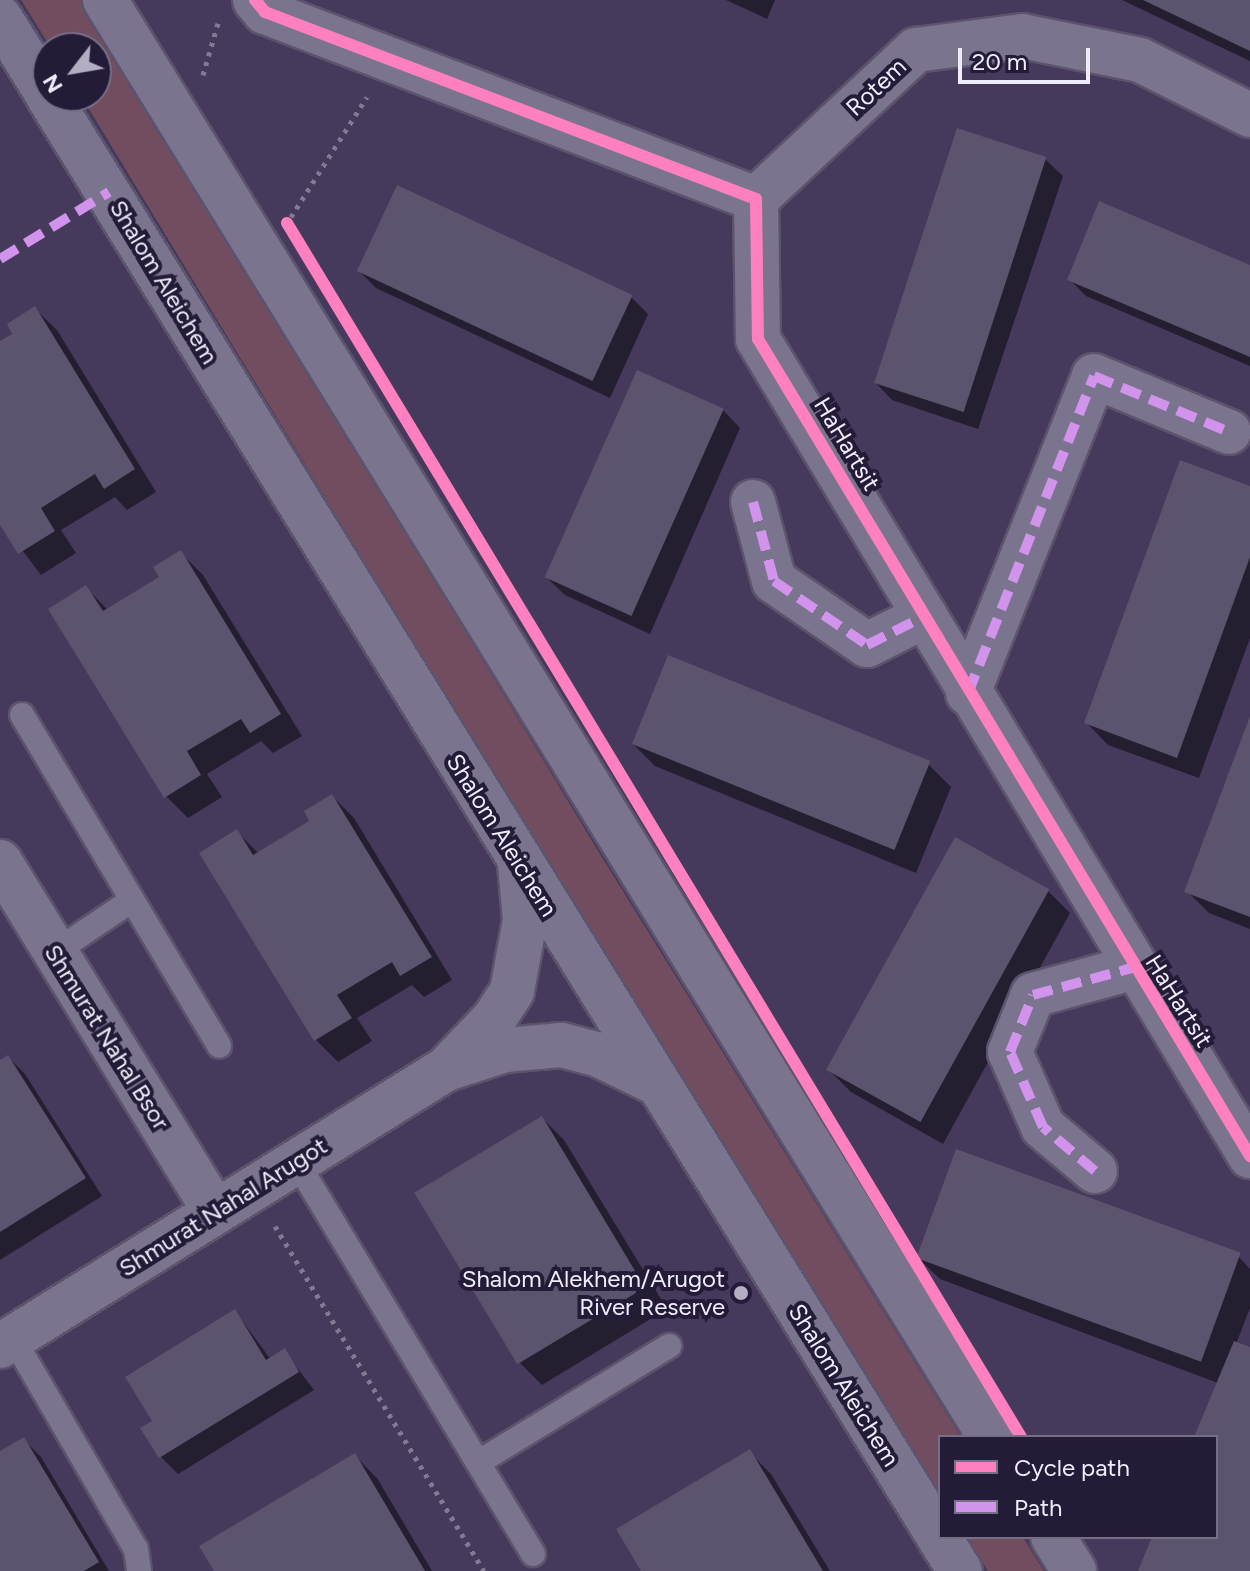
<!DOCTYPE html>
<html>
<head>
<meta charset="utf-8">
<style>
	body { margin:0 }
	#map { position:relative; width:1250px; height:1571px; overflow:hidden; background:#45395c; font-family:Figtree,sans-serif }
	div>[style] { position:absolute }
	.green>* { inset:0; background:#724c5f }
	.shadow>* { inset:0; background:#0007 }
	.building>* { inset:0; background:#5c536f; transform-origin:0 0 }
	.path>* { height:5px; margin-top:-2.5px; transform-origin:0; background:repeating-linear-gradient(90deg,#817a92 0 4px,transparent 0 10px) }
	.roads { filter:drop-shadow(2px 0 #5c536d) drop-shadow(-2px 0 #5c536d) drop-shadow(0 2px #5c536d) drop-shadow(0 -2px #5c536d) }
	.service>* { height:24px; margin:-12px; padding:0 12px; transform-origin:12px; border-radius:12px; background:#7b748f }
	.minor>* { height:44px; margin:-22px; padding:0 22px; transform-origin:22px; border-radius:22px; background:#7b748f }
	.secondary>* { height:44px; margin:-22px; padding:0 22px; transform-origin:22px; border-radius:22px; background:#7b748f }
	.quiet>* { height:10px; margin-top:-5px; transform-origin:0; background:repeating-linear-gradient(90deg,#d193ec 0 20px,transparent 0 30px) }
	.cycleway>* { height:12px; margin:-6px; padding:0 6px; transform-origin:6px; border-radius:6px; background:#ff80c0 }
	.dots>* { width:22px; height:22px; translate:-50% -50%; box-sizing:border-box; border:4px solid #231b37; border-radius:50% }
	span { translate:-50% -50%; white-space:nowrap; text-align:center; line-height:1.15; -webkit-text-stroke:8px #231b37; paint-order:stroke }
	.street-label { font-size:24px; color:#f0ecfc }
	.poi-label { font-size:24px; color:#f0ecfc }
	.right { translate:-100% -50%; text-align:right }
	.legend { position:absolute; left:938px; top:1435px; width:280px; height:104px; box-sizing:border-box; background:#231b37; border:2px solid #756f86; margin:0; padding:10px 14px; list-style:none; font-size:24px; color:#f0ecfc }
	.legend li { display:flex; align-items:center; gap:16px; height:40px }
	.legend b { width:40px; border:2px solid #756f86 }
	.north { position:absolute; left:32px; top:32px; width:80px; height:80px; box-sizing:border-box; background:#231b37; border:2px solid #756f86; border-radius:50%; rotate:239deg; font-size:22px; font-weight:700; line-height:32px; text-align:center; color:#f0ecfc }
	.north::after { content:''; display:block; margin:auto; width:28px; height:36px; background:#b4adc4; clip-path:polygon(50% 0,100% 100%,50% 72%,0 100%) }
	.scale { position:absolute; left:958px; top:48px; width:132px; height:36px; box-sizing:border-box; border:4px solid #f0ecfc; border-top:0; padding-left:10px; font-size:24px; line-height:28px; white-space:nowrap; color:#f0ecfc; -webkit-text-stroke:6px #231b37; paint-order:stroke }
</style>
</head>
<body>
<div id="map">
	<div class="green">
		<div style="clip-path:polygon(21px 0,81px 0,145px 102px,600px 854px,961px 1437px,940px 1437px,940px 1493px,558px 880px,81px 96px,96px 96px,96px 48px,51px 48px)"></div>
		<div style="clip-path:polygon(967px 1537px,1023px 1537px,1044px 1571px,988px 1571px)"></div>
	</div>
	<div class="shadow">
		<div style="clip-path:polygon(726px 0,775px 0,767px 19px)"></div>
		<div style="clip-path:polygon(1122px 0,1250px 0,1250px 61px)"></div>
		<div style="clip-path:polygon(959px 130px,1045px 159px,1063px 176px,978px 429px,892px 400px,875px 382px)"></div>
		<div style="clip-path:polygon(1250px 268px,1250px 366px,1086px 296px,1069px 279px)"></div>
		<div style="clip-path:polygon(359px 271px,631px 297px,648px 314px,610px 398px,376px 288px)"></div>
		<div style="clip-path:polygon(35px 309px,57px 330px,156px 492px,127px 510px,115px 497px,61px 530px,76px 553px,41px 575px,0 521px,0 343px,15px 334px)"></div>
		<div style="clip-path:polygon(723px 410px,740px 428px,650px 634px,565px 595px,547px 578px)"></div>
		<div style="clip-path:polygon(1250px 488px,1250px 638px,1199px 778px,1108px 745px,1086px 722px)"></div>
		<div style="clip-path:polygon(181px 553px,203px 575px,302px 736px,273px 753px,261px 741px,207px 774px,222px 797px,188px 818px,166px 796px,86px 588px,108px 610px,161px 578px)"></div>
		<div style="clip-path:polygon(1250px 721px,1250px 929px,1209px 913px,1187px 891px)"></div>
		<div style="clip-path:polygon(633px 744px,929px 765px,951px 787px,916px 873px,655px 766px)"></div>
		<div style="clip-path:polygon(332px 796px,354px 818px,452px 980px,424px 997px,412px 985px,357px 1018px,372px 1041px,338px 1062px,316px 1040px,237px 832px,259px 854px,312px 821px)"></div>
		<div style="clip-path:polygon(1048px 891px,1070px 913px,943px 1144px,851px 1092px,829px 1070px)"></div>
		<div style="clip-path:polygon(8px 1057px,25px 1074px,102px 1196px,0 1260px,0 1062px)"></div>
		<div style="clip-path:polygon(542px 1118px,564px 1140px,667px 1309px,542px 1385px,520px 1363px)"></div>
		<div style="clip-path:polygon(917px 1257px,1239px 1257px,1250px 1269px,1250px 1308px,1236px 1344px,1250px 1349px,1250px 1571px,1140px 1571px,1154px 1537px,1216px 1537px,1216px 1437px,1196px 1437px,1218px 1383px,940px 1279px)"></div>
		<div style="clip-path:polygon(235px 1311px,271px 1360px,284px 1351px,314px 1390px,178px 1474px,161px 1457px,155px 1422px)"></div>
		<div style="clip-path:polygon(24px 1440px,41px 1457px,109px 1571px,0 1571px,0 1454px)"></div>
		<div style="clip-path:polygon(749px 1452px,771px 1474px,830px 1571px,643px 1571px)"></div>
		<div style="clip-path:polygon(355px 1456px,377px 1478px,432px 1571px,216px 1571px)"></div>
	</div>
	<div class="building">
		<div style="clip-path:polygon(1143px 0,1250px 0,1250px 51px)"></div>
		<div style="left:957px;top:128px;width:94px;height:268px;rotate:18deg"></div>
		<div style="left:397px;top:185px;width:260px;height:95px;rotate:25deg"></div>
		<div style="clip-path:polygon(1099px 201px,1250px 265px,1250px 357px,1067px 280px)"></div>
		<div style="clip-path:polygon(35px 306px,135px 469px,104px 489px,95px 474px,41px 508px,55px 531px,18px 554px,0 525px,0 341px,12px 334px,7px 324px)"></div>
		<div style="left:637px;top:370px;width:95px;height:227px;rotate:24deg"></div>
		<div style="clip-path:polygon(1180px 460px,1250px 486px,1250px 557px,1177px 758px,1084px 723px)"></div>
		<div style="clip-path:polygon(181px 550px,281px 714px,250px 733px,241px 719px,187px 751px,201px 775px,164px 798px,48px 609px,86px 585px,103px 611px,159px 577px,153px 567px)"></div>
		<div style="left:668px;top:655px;width:283px;height:96px;rotate:22deg"></div>
		<div style="clip-path:polygon(1250px 716px,1250px 917px,1184px 892px)"></div>
		<div style="clip-path:polygon(332px 794px,432px 957px,400px 976px,392px 962px,337px 995px,352px 1018px,314px 1041px,199px 853px,237px 829px,253px 855px,309px 821px,304px 811px)"></div>
		<div style="left:955px;top:837px;width:108px;height:266px;rotate:29deg"></div>
		<div style="clip-path:polygon(8px 1055px,86px 1178px,0 1232px,0 1060px)"></div>
		<div style="left:542px;top:1116px;width:200px;height:149px;rotate:59deg"></div>
		<div style="left:956px;top:1149px;width:303px;height:116px;rotate:20deg"></div>
		<div style="clip-path:polygon(235px 1309px,266px 1360px,285px 1348px,299px 1372px,159px 1458px,140px 1428px,152px 1421px,125px 1377px)"></div>
		<div style="clip-path:polygon(1234px 1341px,1250px 1347px,1250px 1571px,1138px 1571px,1152px 1537px,1216px 1537px,1216px 1437px,1194px 1437px)"></div>
		<div style="clip-path:polygon(24px 1437px,99px 1562px,84px 1571px,0 1571px,0 1451px)"></div>
		<div style="clip-path:polygon(750px 1449px,823px 1571px,641px 1571px,616px 1529px)"></div>
		<div style="clip-path:polygon(355px 1453px,425px 1571px,214px 1571px,199px 1546px)"></div>
	</div>
	<div class="path">
		<div style="left:203px;top:75px;width:54px;rotate:-73.9deg"></div>
		<div style="left:291px;top:217px;width:142px;rotate:-57.7deg"></div>
		<div style="left:275px;top:1226px;width:403px;rotate:58.8deg"></div>
	</div>
	<div class="roads">
		<div class="service">
			<div style="left:22px;top:715px;width:385px;rotate:59.2deg"></div>
			<div style="left:55px;top:952px;width:93px;rotate:-34deg"></div>
			<div style="left:296px;top:1161px;width:459px;rotate:58.9deg"></div>
			<div style="left:13px;top:1338px;width:244px;rotate:59.8deg"></div>
			<div style="left:136px;top:1549px;width:22px;rotate:82deg"></div>
			<div style="left:479px;top:1462px;width:223px;rotate:-31.4deg"></div>
		</div>
		<div class="minor">
			<div style="left:255px;top:0;width:16px;rotate:50deg"></div>
			<div style="left:265px;top:12px;width:525px;rotate:20.85deg"></div>
			<div style="left:756px;top:199px;width:140px;rotate:89.2deg"></div>
			<div style="left:758px;top:339px;width:954px;rotate:58.94deg"></div>
			<div style="left:756px;top:199px;width:219px;rotate:-43deg"></div>
			<div style="left:916px;top:50px;width:107px;rotate:-7.5deg"></div>
			<div style="left:1022px;top:36px;width:120px;rotate:11.5deg"></div>
			<div style="left:1140px;top:60px;width:123px;rotate:26.6deg"></div>
			<div style="left:753px;top:502px;width:82px;rotate:75.1deg"></div>
			<div style="left:774px;top:581px;width:113px;rotate:34.5deg"></div>
			<div style="left:867px;top:645px;width:65px;rotate:-26.6deg"></div>
			<div style="left:968px;top:693px;width:341px;rotate:-68.3deg"></div>
			<div style="left:1094px;top:376px;width:146px;rotate:22.5deg"></div>
			<div style="left:0;top:862px;width:411px;rotate:58.4deg"></div>
			<div style="left:450px;top:1065px;width:64px;rotate:-46.3deg"></div>
			<div style="left:494px;top:1019px;width:33px;rotate:-57deg"></div>
			<div style="left:512px;top:991px;width:72px;rotate:-79.6deg"></div>
			<div style="left:525px;top:920px;width:55px;rotate:-95.2deg"></div>
			<div style="left:1095px;top:1171px;width:68px;rotate:-139.8deg"></div>
			<div style="left:1043px;top:1127px;width:82px;rotate:-113.7deg"></div>
			<div style="left:1010px;top:1052px;width:61px;rotate:-68deg"></div>
			<div style="left:1033px;top:995px;width:103px;rotate:-15.3deg"></div>
			<div style="left:0;top:1346px;width:525px;rotate:-31.84deg"></div>
			<div style="left:446px;top:1069px;width:62px;rotate:-17.9deg"></div>
			<div style="left:505px;top:1050px;width:57px;rotate:-5deg"></div>
			<div style="left:562px;top:1045px;width:38px;rotate:15deg"></div>
			<div style="left:599px;top:1055px;width:61px;rotate:26.1deg"></div>
		</div>
		<div class="secondary">
			<div style="left:105px;top:0;width:1688px;rotate:58.37deg"></div>
			<div style="left:0;top:18px;width:91px;rotate:58.1deg"></div>
			<div style="left:48px;top:96px;width:1734px;rotate:58.27deg"></div>
			<div style="left:1053px;top:1537px;width:40px;rotate:58deg"></div>
		</div>
	</div>
	<div class="quiet">
		<div style="left:0;top:259px;width:128px;rotate:-31.6deg"></div>
		<div style="left:753px;top:502px;width:82px;rotate:75.1deg"></div>
		<div style="left:774px;top:581px;width:113px;rotate:34.5deg"></div>
		<div style="left:867px;top:645px;width:65px;rotate:-26.6deg"></div>
		<div style="left:968px;top:693px;width:341px;rotate:-68.3deg"></div>
		<div style="left:1094px;top:376px;width:146px;rotate:22.5deg"></div>
		<div style="left:1095px;top:1171px;width:68px;rotate:-139.8deg"></div>
		<div style="left:1043px;top:1127px;width:82px;rotate:-113.7deg"></div>
		<div style="left:1010px;top:1052px;width:61px;rotate:-68deg"></div>
		<div style="left:1033px;top:995px;width:103px;rotate:-15.3deg"></div>
	</div>
	<div class="cycleway">
		<div style="left:255px;top:0;width:16px;rotate:50deg"></div>
		<div style="left:265px;top:12px;width:525px;rotate:20.85deg"></div>
		<div style="left:756px;top:199px;width:140px;rotate:89.2deg"></div>
		<div style="left:758px;top:339px;width:954px;rotate:58.94deg"></div>
		<div style="left:287px;top:223px;width:1419px;rotate:58.84deg"></div>
	</div>
	<div class="dots">
		<div style="left:741px;top:1293px;background:#b4adc4"></div>
	</div>
	<div class="street-label">
		<span style="left:876px;top:87px;rotate:-43deg">Rotem</span>
		<span style="left:164px;top:282px;rotate:59deg">Shalom Aleichem</span>
		<span style="left:847px;top:444px;rotate:59deg">HaHartsit</span>
		<span style="left:502px;top:835px;rotate:58deg">Shalom Aleichem</span>
		<span style="left:1179px;top:1001px;rotate:58deg">HaHartsit</span>
		<span style="left:107px;top:1037px;rotate:58deg">Shmurat Nahal Bsor</span>
		<span style="left:223px;top:1207px;rotate:-32deg">Shmurat Nahal Arugot</span>
		<span style="left:844px;top:1385px;rotate:58deg">Shalom Aleichem</span>
	</div>
	<div class="poi-label">
		<span class="right" style="left:725px;top:1293px">Shalom Alekhem/Arugot<br>River Reserve</span>
	</div>
	<ul class="legend">
	<li><b style="height:10px;background:#ff80c0"></b>Cycle path</li>
	<li><b style="height:10px;background:#d193ec"></b>Path</li>
	</ul>
	<div class="north">N</div>
	<div class="scale">20 m</div>
</div>
</body>
</html>
